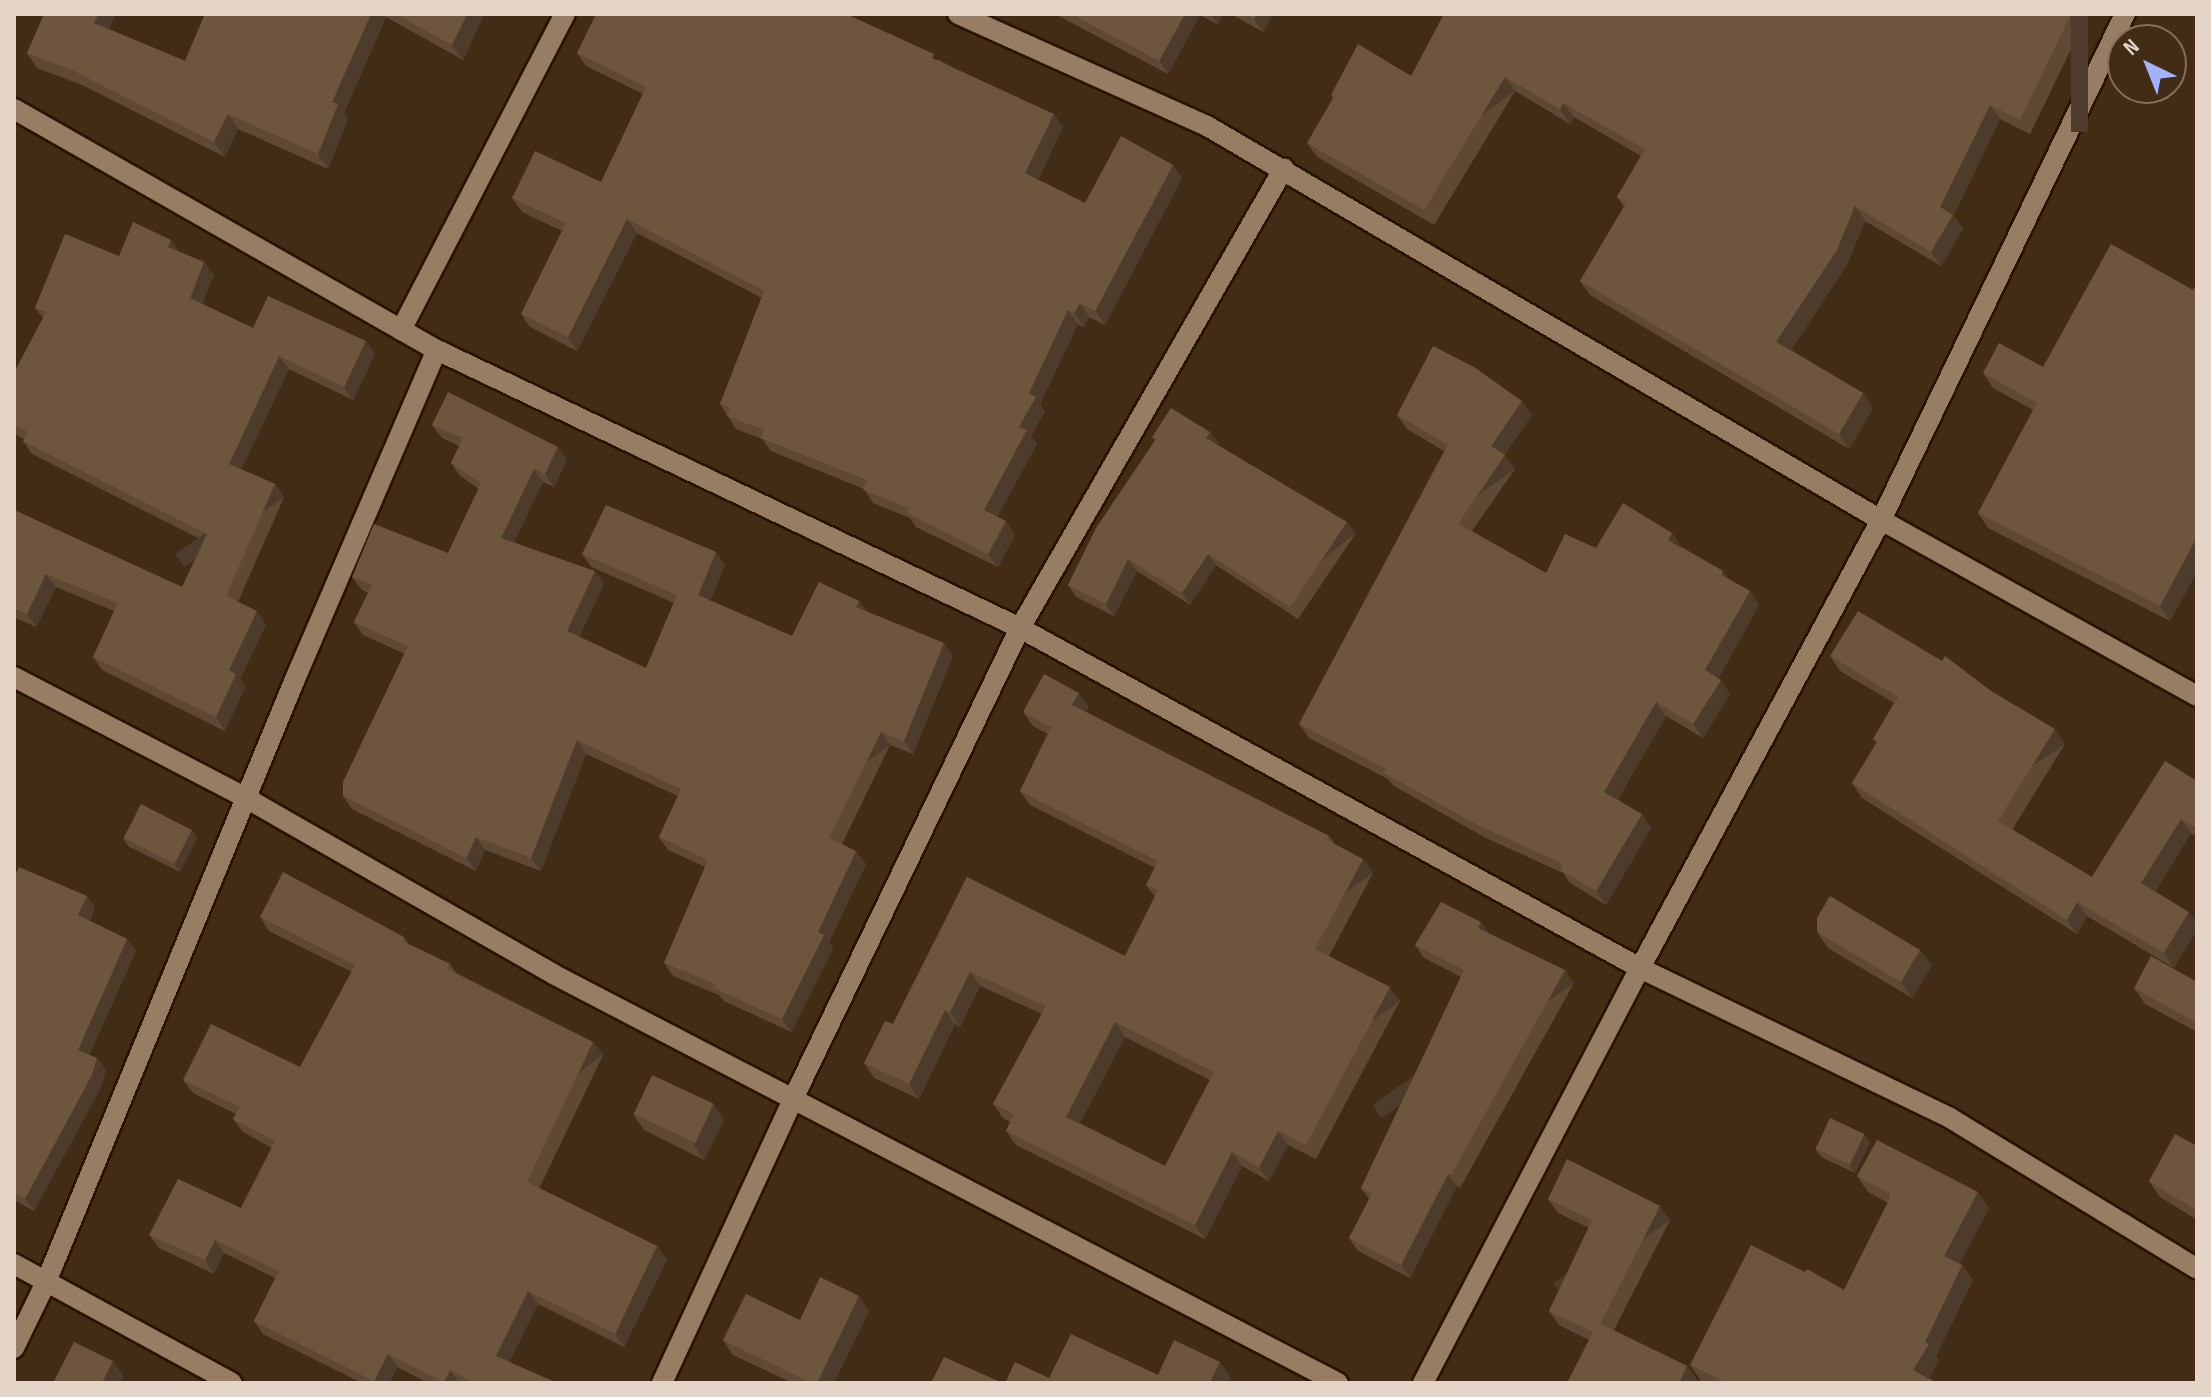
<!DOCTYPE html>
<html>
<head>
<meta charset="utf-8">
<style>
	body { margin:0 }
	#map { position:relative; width:2211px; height:1397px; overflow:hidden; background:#432c15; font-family:"Sofia Sans Condensed",sans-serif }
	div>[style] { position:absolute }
	.roads { filter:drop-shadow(2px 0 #291400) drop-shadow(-2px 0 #291400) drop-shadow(0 2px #291400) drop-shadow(0 -2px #291400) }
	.street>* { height:20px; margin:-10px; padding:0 10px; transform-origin:10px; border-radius:10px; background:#977d64 }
	.wall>* { inset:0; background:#5f4934 }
	.shaded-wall>* { inset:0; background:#4d3c2b; transform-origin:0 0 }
	.building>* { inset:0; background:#6e553d; transform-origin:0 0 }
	span { translate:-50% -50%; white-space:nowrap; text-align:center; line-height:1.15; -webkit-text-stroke:6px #432c15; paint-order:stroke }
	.frame { position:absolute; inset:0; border:16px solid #e4d5c8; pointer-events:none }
	.north { position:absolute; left:2107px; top:24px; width:80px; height:80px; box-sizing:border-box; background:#432c15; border:2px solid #83705d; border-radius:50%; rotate:317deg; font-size:22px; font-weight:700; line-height:32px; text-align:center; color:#e4d5c8 }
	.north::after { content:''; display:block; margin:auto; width:28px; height:36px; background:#a3b2fd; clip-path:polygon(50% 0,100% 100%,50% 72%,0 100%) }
</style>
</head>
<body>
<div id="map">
	<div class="roads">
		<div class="street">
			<div style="left:958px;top:14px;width:273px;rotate:24.2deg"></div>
			<div style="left:1207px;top:126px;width:781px;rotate:30.31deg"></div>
			<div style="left:1881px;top:520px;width:362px;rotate:29.1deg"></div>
			<div style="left:14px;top:109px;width:487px;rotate:29.7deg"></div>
			<div style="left:437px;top:350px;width:646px;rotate:25.49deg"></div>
			<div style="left:1020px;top:628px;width:707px;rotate:28.74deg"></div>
			<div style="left:1640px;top:968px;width:344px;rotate:25.8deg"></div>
			<div style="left:1950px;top:1118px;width:289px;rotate:31.4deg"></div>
			<div style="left:401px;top:330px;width:356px;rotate:-62.6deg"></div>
			<div style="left:14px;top:677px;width:262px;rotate:27.5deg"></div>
			<div style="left:246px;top:798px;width:354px;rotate:29.8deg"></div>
			<div style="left:553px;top:974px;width:885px;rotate:27.52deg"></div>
			<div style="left:14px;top:1264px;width:248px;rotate:28.6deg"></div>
			<div style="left:14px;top:1348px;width:73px;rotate:-64.1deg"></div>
			<div style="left:46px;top:1282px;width:652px;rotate:-67.56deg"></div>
			<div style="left:295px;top:679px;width:358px;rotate:-66.7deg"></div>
			<div style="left:662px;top:1383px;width:313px;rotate:-65.2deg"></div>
			<div style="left:793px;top:1099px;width:523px;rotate:-64.27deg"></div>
			<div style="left:1020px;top:628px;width:530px;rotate:-60.15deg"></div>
			<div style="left:1423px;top:1383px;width:468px;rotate:-62.4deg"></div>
			<div style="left:1640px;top:968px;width:509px;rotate:-61.72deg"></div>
			<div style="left:1881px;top:520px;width:562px;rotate:-64.26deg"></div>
		</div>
	</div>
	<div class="wall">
		<div style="clip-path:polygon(205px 14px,484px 14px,463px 60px,386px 17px,344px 113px,348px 119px,328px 169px,238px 129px,225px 157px,82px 85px,37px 68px,27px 53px,109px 29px,185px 61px)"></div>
		<div style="clip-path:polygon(1055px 14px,1223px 14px,1218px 25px,1200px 15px,1168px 74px)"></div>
		<div style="clip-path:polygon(1231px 14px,1273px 14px,1263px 32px)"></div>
		<div style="clip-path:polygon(2088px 14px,2030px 134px,2000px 119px,1954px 215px,1963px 229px,1941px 266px,1865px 221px,1847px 265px,1791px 350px,1863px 393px,1873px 408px,1849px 449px,1590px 295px,1580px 281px,1624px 207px,1617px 197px,1641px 156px,1574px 117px,1570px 124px,1515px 91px,1434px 225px,1317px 157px,1307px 143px,1333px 98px,1331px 95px,1411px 76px)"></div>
		<div style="clip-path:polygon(577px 53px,939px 60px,1063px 127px,1038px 180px,1085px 203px,1173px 165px,1182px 178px,1105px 325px,1089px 317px,1084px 327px,1078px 324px,1040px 404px,1045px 411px,1031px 436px,1037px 444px,997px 517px,1006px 521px,1015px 535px,998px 567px,916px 527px,910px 518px,873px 503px,864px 489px,771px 451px,762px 439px,736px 429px,720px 404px,762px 298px,637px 233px,577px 351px,530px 327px,521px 314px,562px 231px,522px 212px,512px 198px,601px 182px,643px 94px,586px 66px)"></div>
		<div style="clip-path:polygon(180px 252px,204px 262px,214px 275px,202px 304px,253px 328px,375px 354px,353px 400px,289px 369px,241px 469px,275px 484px,284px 497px,238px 602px,266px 625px,240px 679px,245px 687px,225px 731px,102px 670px,93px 657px,114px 611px,56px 587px,36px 627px,14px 617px,14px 510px,182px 587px,204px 541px,32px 454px,23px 441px,24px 439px,14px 434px,14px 373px,43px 318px,35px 308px,119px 256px)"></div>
		<div style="clip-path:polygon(2197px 283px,2197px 572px,2170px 621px,1988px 528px,1978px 513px,2033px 410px,1993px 388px,1983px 373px,2043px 367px,2193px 290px)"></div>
		<div style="clip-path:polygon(1397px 415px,1532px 415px,1504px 455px,1515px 469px,1472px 531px,1546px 573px,1596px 548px,1682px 547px,1723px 571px,1730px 580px,1750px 591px,1759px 605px,1718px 679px,1730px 694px,1703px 738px,1666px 716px,1618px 799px,1651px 828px,1606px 905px,1570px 883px,1563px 873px,1486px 838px,1394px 786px,1388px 779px,1309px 738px,1299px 724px,1444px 451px,1407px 429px)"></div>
		<div style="clip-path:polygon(432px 425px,567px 460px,554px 487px,543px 482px,514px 542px,604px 584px,579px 637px,646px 668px,674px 603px,591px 567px,582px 554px,716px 552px,725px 565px,710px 601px,792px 636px,859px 601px,867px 612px,953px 656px,913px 754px,890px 745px,842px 844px,866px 864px,829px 942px,833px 948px,791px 1032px,724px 1001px,719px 995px,673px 976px,664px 963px,705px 867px,668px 850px,659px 837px,678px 796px,586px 754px,541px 871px,485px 850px,476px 871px,352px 809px,343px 796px,405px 654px,363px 635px,354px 622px,368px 593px,362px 590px,352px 577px,448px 553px,479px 489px,460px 476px,451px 463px,459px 446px,442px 438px)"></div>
		<div style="clip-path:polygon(1210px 432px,1218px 443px,1217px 445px,1356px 533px,1298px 619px,1216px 565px,1190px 605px,1137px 571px,1114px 616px,1076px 597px,1068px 585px,1155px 441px,1152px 437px)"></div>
		<div style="clip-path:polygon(1830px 656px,1991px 691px,2065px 744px,2012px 830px,2092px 877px,2197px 781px,2197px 837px,2191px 833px,2155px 891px,2174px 968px,2087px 916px,2077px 934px,1862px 798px,1852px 783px,1876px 743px,1873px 739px,1894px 703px,1840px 671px)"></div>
		<div style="clip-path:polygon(evenodd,1089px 707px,1086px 712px,1329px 836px,1335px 844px,1373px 873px,1329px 956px,1400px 1001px,1316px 1159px,1288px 1145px,1269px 1181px,1242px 1166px,1205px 1239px,1016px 1145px,1006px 1131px,1010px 1122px,1003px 1118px,993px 1104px,1042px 1014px,980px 986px,960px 1027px,955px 1024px,919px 1099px,874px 1078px,864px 1063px,893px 1024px,967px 877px,1125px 956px,1155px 897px,1146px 885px,1155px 868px,1030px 805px,1020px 791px,1048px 734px,1033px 726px,1023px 712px,1089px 707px,1125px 1037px,1210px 1080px,1165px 1166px,1080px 1123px,1125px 1037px)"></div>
		<div style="clip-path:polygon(192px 830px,197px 838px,180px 872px,128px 846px,123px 838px)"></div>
		<div style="clip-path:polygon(14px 878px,87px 896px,95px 908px,90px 921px,127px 939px,136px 951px,89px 1055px,97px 1058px,106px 1070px,101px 1087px,34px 1211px,14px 1200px)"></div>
		<div style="clip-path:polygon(260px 917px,404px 937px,409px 944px,450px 964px,456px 973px,593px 1042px,603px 1055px,539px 1189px,657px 1246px,667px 1260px,624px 1347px,538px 1304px,509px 1362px,557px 1383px,428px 1383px,397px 1367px,389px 1383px,362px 1383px,263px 1334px,254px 1321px,275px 1278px,224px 1253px,214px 1274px,159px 1248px,149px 1235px,241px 1208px,272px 1148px,243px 1132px,233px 1119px,236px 1114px,193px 1093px,183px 1080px,300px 1067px,352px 972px,269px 931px)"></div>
		<div style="clip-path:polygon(1817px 932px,1920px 950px,1932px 965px,1912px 998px,1828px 948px)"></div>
		<div style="clip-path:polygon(1488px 933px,1574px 983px,1460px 1188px,1457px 1186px,1410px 1278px,1358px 1251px,1349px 1238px,1369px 1199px,1361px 1188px,1461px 977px,1424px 958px,1415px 945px)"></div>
		<div style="clip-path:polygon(2197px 982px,2197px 1032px,2145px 1004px,2134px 988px)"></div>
		<div style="clip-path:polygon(633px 1114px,724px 1120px,704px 1160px,644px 1130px)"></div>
		<div style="clip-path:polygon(1870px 1142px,1855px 1173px,1821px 1157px,1815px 1149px)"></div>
		<div style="clip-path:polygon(2197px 1146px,2197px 1220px,2160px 1197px,2149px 1181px)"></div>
		<div style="clip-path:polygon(1857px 1176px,1989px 1208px,1959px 1264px,1962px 1265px,1973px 1280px,1936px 1356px,1939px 1360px,1929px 1378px,1937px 1383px,1706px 1383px,1701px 1381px,1690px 1365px,1805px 1272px,1844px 1290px,1888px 1203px,1868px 1192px)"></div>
		<div style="clip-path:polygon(1548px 1199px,1670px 1220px,1614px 1330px,1687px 1366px,1697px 1380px,1589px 1340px,1559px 1325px,1549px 1311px,1589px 1228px,1558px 1213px)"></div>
		<div style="clip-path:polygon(869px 1311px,834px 1383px,792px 1383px,733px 1355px,723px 1340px,800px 1320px)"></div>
	</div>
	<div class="shaded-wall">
		<div style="clip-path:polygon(99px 14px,116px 14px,105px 38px,94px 23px)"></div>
		<div style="clip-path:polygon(371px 14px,383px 14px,386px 17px,344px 113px,348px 119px,328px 169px,318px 154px,332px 102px)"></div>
		<div style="clip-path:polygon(467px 14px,484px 14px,463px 60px,452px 45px)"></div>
		<div style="clip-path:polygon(1185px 14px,1199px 14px,1200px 15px,1168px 74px,1159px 61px)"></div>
		<div style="clip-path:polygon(1210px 14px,1223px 14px,1218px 25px)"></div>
		<div style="clip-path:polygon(1257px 14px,1273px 14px,1263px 32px,1254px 19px)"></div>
		<div style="left:2071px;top:14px;width:17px;height:118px"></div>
		<div style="left:1505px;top:77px;width:17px;height:156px;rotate:54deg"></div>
		<div style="clip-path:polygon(1563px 103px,1574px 117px,1570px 124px,1560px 109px)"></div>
		<div style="clip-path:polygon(1990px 105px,2000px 119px,1954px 215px,1963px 229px,1941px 266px,1931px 252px,1940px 207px)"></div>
		<div style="clip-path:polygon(228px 114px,238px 129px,225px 157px,214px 142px)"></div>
		<div style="clip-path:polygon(1054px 114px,1063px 127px,1034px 187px,1025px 173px)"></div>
		<div style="clip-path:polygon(1173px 165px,1182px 178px,1105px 325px,1095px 311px)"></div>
		<div style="clip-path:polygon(1855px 206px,1865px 221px,1847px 265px,1787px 357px,1776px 342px)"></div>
		<div style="clip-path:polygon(627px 219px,637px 233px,577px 351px,568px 337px)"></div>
		<div style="clip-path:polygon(171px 240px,180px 253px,168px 247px)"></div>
		<div style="clip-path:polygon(204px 262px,214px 275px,199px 311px,190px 298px)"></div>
		<div style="clip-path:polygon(1080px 303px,1089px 317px,1084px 327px,1074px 313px)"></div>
		<div style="clip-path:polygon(1068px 310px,1078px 324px,1040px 404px,1045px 411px,1031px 436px,1037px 444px,994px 523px,984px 510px,1029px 393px)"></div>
		<div style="clip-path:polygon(366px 341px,375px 354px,353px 400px,344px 387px)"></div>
		<div style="clip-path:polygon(279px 356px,289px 369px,238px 477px,229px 464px)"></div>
		<div style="clip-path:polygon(1863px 393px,1873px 408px,1849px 449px,1839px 434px)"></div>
		<div style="clip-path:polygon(1522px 401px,1532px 415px,1501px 460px,1491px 446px)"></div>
		<div style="clip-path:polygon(1210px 432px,1218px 443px,1214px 450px,1206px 438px)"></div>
		<div style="clip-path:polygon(558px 447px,567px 460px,554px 487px,545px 474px)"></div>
		<div style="left:1505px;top:455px;width:17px;height:83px;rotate:54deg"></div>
		<div style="clip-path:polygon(534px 469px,543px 482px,510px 551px,501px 538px)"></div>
		<div style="left:275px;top:484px;width:16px;height:122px;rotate:55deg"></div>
		<div style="clip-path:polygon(1006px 521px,1015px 535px,998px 567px,988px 554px)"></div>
		<div style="left:1347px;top:522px;width:14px;height:102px;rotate:51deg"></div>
		<div style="clip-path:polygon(1672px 533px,1682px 547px,1668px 540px)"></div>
		<div style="clip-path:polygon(2197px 537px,2197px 572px,2170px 621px,2160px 606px)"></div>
		<div style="clip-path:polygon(716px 552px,725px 565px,707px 608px,698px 595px)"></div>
		<div style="clip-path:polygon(1208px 554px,1216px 565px,1190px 605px,1182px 593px)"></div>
		<div style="clip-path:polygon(1128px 559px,1137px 571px,1114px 616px,1106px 604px)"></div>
		<div style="clip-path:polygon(595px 571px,604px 584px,576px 644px,567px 631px)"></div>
		<div style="clip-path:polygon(1723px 571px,1733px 584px,1721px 575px)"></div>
		<div style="clip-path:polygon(46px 574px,56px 587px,36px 627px,27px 614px)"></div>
		<div style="clip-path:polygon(1750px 591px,1759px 605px,1715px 684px,1705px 670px)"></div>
		<div style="clip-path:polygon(859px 601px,868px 614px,856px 607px)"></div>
		<div style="clip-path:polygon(257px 611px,266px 625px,240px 679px,245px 687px,225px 731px,216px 717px,229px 670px)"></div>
		<div style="clip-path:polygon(944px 643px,953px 656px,913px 754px,904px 741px)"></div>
		<div style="clip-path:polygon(1721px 680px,1730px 694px,1703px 738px,1693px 724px)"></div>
		<div style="clip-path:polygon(1079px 693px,1089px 707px,1082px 719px,1072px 705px)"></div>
		<div style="clip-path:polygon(1656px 702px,1666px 716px,1614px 805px,1604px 792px)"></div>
		<div style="left:2055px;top:729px;width:18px;height:108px;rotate:56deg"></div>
		<div style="left:881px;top:732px;width:16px;height:118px;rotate:55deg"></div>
		<div style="clip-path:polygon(577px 740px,586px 754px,541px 871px,531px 858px)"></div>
		<div style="clip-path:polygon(1642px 814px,1651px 828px,1606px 905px,1596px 891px)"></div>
		<div style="clip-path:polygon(2181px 819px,2191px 833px,2152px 898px,2141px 883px)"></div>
		<div style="clip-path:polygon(192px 830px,197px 838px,180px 872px,174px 864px)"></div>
		<div style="clip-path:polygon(476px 837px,485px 850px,476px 871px,466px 858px)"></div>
		<div style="clip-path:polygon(856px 851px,866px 864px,829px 942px,833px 948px,791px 1032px,782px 1019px,818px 932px)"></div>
		<div style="left:1363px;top:859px;width:17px;height:102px;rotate:54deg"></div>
		<div style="clip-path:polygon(87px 896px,95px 908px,87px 927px,78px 915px)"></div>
		<div style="clip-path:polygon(2077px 902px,2087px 916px,2077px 934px,2067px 920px)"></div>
		<div style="clip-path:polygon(2189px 912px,2197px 923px,2197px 930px,2174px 968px,2164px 953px)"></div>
		<div style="clip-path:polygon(1481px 922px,1490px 935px,1478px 928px)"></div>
		<div style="clip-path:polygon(127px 939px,136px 951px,86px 1062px,78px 1050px)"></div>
		<div style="clip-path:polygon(1920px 950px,1932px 965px,1912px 998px,1901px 982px)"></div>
		<div style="left:1565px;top:970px;width:16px;height:235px;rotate:55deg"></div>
		<div style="clip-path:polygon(970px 972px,980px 986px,960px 1027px,950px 1012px)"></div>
		<div style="left:1390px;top:987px;width:17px;height:179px;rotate:54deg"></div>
		<div style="clip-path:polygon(945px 1010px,955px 1024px,919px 1099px,909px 1084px)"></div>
		<div style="clip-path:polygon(1115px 1022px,1125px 1037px,1076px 1131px,1066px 1117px)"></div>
		<div style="left:593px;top:1042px;width:16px;height:155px;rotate:52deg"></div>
		<div style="clip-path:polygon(97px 1058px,106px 1070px,101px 1087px,34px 1211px,25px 1199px)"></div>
		<div style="clip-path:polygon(713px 1104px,724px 1120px,704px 1160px,693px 1144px)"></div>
		<div style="clip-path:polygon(1278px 1131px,1288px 1145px,1269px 1181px,1259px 1167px)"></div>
		<div style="clip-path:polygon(1864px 1134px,1870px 1142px,1855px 1173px,1849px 1165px)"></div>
		<div style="clip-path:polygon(1232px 1152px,1242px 1166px,1205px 1239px,1195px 1225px)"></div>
		<div style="clip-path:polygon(1448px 1174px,1457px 1186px,1410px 1278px,1401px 1265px)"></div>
		<div style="clip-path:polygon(1978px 1192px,1989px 1208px,1955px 1272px,1944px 1256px)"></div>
		<div style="left:1660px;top:1206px;width:17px;height:132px;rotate:54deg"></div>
		<div style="clip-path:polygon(215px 1240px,224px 1253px,214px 1274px,205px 1260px)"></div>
		<div style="clip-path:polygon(657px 1246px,667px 1260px,624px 1347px,615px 1334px)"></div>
		<div style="clip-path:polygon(1962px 1265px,1973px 1280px,1936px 1356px,1939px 1360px,1926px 1383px,1913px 1370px,1925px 1342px)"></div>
		<div style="clip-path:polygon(528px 1291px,538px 1304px,505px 1369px,496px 1356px)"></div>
		<div style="clip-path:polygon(859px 1296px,869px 1311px,834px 1383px,817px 1383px)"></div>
		<div style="clip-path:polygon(388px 1354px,397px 1367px,389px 1383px,376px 1383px,374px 1381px)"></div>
		<div style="clip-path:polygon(113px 1361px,124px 1377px,121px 1383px,102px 1383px)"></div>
		<div style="clip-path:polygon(1220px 1362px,1231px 1378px,1229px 1383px,1210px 1383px)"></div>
		<div style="clip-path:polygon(1687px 1366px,1697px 1380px,1696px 1383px,1679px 1383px)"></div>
		<div style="clip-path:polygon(450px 1370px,459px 1383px,444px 1383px,444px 1382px)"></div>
	</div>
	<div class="building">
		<div style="clip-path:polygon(44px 14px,99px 14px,94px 23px,185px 61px,205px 14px,371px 14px,332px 102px,338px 104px,318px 154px,228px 114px,214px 142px,72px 70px,27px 53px)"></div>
		<div style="clip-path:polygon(396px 14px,467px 14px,452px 45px)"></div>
		<div style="clip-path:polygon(596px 14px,846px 14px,934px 54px,932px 58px,1054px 114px,1025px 173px,1085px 203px,1121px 136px,1173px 165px,1095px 311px,1080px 303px,1074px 313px,1068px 310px,1029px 393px,1036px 397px,1019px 427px,1027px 430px,984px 510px,1006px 521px,988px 554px,907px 513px,909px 508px,863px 490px,867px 480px,761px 438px,764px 430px,727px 416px,730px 408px,720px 404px,764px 291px,627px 219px,568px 337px,521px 314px,566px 223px,512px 198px,535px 151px,601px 182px,646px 87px,577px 53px)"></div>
		<div style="clip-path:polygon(1071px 14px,1185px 14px,1159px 61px)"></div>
		<div style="clip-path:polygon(1245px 14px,1257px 14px,1254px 19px)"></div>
		<div style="clip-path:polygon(1444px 14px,2071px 14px,2020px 120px,1990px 105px,1940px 207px,1953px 215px,1931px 252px,1855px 206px,1837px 250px,1776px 342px,1863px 393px,1839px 434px,1580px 281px,1626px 203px,1617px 197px,1645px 149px,1563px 103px,1560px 109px,1505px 77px,1424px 210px,1307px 143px,1334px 97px,1331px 95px,1358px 44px,1411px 76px)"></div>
		<div style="clip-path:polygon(133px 222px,171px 240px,168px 247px,204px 262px,190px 298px,253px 328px,268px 296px,366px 341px,344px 387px,279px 356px,229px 464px,275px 484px,226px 596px,257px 611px,229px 670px,236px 674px,216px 717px,93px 657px,118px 603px,46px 574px,27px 614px,14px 608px,14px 510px,182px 587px,207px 534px,23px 441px,28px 432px,14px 425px,14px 373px,46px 312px,35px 308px,65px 234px,119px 256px)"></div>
		<div style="clip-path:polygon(2111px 244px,2193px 290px,2197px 283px,2197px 537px,2160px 606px,1978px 513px,2037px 403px,1983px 373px,1999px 343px,2043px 367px)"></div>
		<div style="clip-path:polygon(1433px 346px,1474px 367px,1522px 401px,1491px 446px,1505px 455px,1458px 524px,1546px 573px,1565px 534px,1596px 548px,1623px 503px,1672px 533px,1668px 540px,1723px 571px,1721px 575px,1750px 591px,1705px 670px,1721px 680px,1693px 724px,1656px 702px,1604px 792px,1642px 814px,1596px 891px,1560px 870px,1563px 864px,1476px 824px,1384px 773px,1386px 769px,1299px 724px,1448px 445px,1397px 415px)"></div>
		<div style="clip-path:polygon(448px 392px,558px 447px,545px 474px,534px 469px,501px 538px,595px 571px,567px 631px,646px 668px,677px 595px,582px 554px,606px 505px,716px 552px,698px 595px,792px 636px,819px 582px,859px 601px,856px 607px,944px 643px,904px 741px,881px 732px,829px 838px,856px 851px,818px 932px,824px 935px,782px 1019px,714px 988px,716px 984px,664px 963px,708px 860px,659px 837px,681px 789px,577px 740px,531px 858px,476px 837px,466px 858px,343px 796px,343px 782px,408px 646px,354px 622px,372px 585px,352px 577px,374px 524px,448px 553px,481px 483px,451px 463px,463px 438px,432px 425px)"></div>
		<div style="clip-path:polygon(1171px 408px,1210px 432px,1206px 438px,1347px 522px,1290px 607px,1208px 554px,1182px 593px,1128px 559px,1106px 604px,1068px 585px,1096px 528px,1156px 439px,1152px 437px)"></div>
		<div style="clip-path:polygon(1858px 611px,1942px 661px,1945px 656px,1991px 691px,2055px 729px,1998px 821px,2092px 877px,2086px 886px,2165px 761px,2197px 781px,2197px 828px,2181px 819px,2141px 883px,2189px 912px,2164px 953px,2077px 902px,2067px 920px,1852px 783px,1878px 741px,1873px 739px,1898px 697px,1830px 656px)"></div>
		<div style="clip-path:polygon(evenodd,1044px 674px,1079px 693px,1072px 705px,1329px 836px,1327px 840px,1363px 859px,1315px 949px,1390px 987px,1306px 1145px,1278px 1131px,1259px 1167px,1232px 1152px,1195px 1225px,1006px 1131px,1014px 1114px,993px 1104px,1046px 1006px,970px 972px,950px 1012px,945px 1010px,909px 1084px,864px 1063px,885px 1021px,893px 1024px,967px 877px,1125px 956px,1158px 890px,1146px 885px,1158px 861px,1020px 791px,1051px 727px,1023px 712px,1044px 674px,1115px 1022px,1214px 1072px,1165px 1166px,1066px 1117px,1115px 1022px)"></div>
		<div style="left:141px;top:804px;width:57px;height:38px;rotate:27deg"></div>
		<div style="clip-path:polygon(19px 867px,87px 896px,78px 915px,127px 939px,78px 1050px,97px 1058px,92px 1075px,25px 1199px,14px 1193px,14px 878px)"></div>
		<div style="clip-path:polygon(283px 872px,404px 937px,402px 941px,450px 964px,447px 969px,593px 1042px,527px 1182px,657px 1246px,615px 1334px,528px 1291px,496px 1356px,557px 1383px,476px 1383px,450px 1370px,444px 1382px,388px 1354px,374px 1381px,254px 1321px,279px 1271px,215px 1240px,205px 1260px,149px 1235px,178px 1179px,241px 1208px,275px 1141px,233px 1119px,240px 1107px,183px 1080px,211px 1024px,300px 1067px,355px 965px,260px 917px)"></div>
		<div style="clip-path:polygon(1830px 896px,1920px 950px,1901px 982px,1817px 932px,1817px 918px)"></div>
		<div style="clip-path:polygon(1441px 902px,1481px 922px,1478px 928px,1565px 970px,1451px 1175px,1448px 1174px,1401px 1265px,1349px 1238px,1372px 1194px,1361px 1188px,1464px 970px,1415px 945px)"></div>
		<div style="clip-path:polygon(2151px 956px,2197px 982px,2197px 1023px,2134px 988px)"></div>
		<div style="left:652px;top:1075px;width:68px;height:43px;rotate:25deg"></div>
		<div style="left:1830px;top:1118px;width:38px;height:34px;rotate:25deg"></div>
		<div style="clip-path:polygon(2175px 1134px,2197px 1146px,2197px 1211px,2149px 1181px)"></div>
		<div style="clip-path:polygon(1877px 1140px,1978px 1192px,1944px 1256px,1962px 1265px,1925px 1342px,1929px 1344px,1913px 1370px,1936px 1383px,1727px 1383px,1690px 1365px,1751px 1245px,1805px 1272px,1807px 1269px,1844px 1290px,1889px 1200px,1890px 1194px,1857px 1176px)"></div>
		<div style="clip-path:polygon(1567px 1159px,1660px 1206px,1600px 1324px,1687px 1366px,1679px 1383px,1567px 1383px,1593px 1332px,1549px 1311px,1592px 1220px,1548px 1199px)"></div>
		<div style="clip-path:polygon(820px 1277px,859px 1296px,817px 1383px,811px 1383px,723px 1340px,746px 1294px,800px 1320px)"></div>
		<div style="clip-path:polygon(1071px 1334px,1158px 1375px,1174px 1340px,1220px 1362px,1210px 1383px,1005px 1383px,1015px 1362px,1049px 1378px)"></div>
		<div style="clip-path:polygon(74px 1342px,113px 1361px,102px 1383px,53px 1383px)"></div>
		<div style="clip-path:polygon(944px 1357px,1003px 1383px,931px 1383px)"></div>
	</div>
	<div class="frame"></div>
	<div class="north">N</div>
</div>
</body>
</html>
